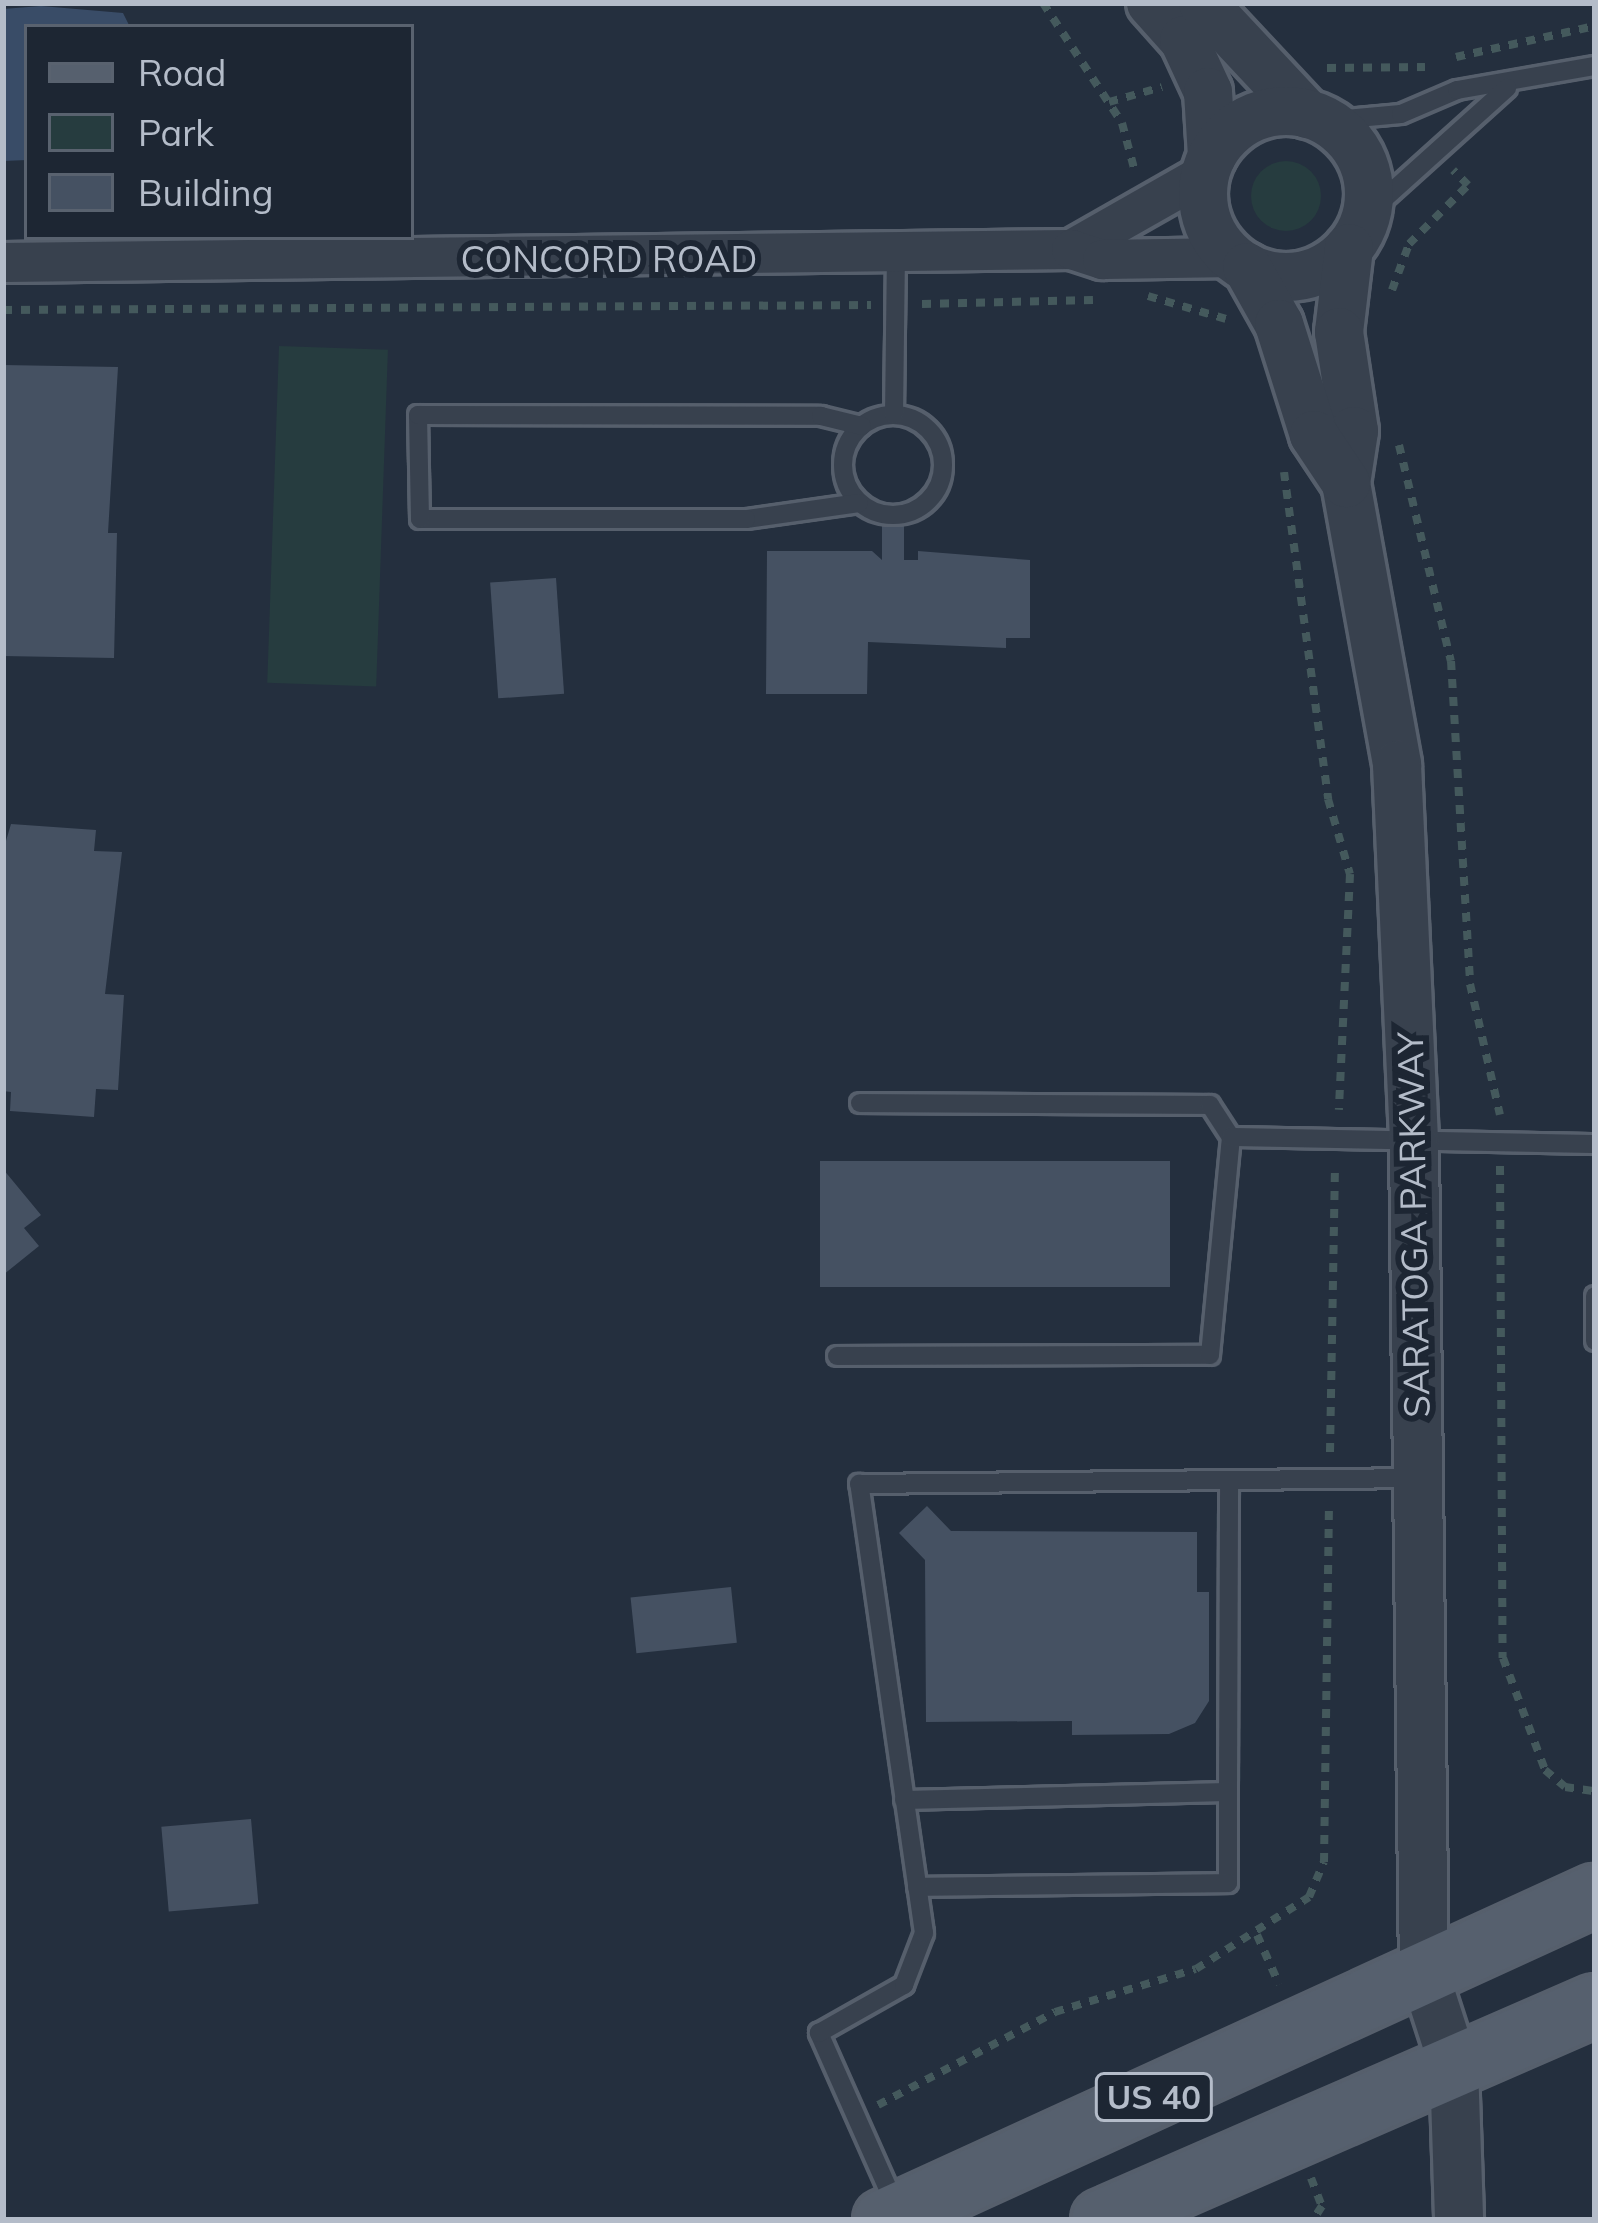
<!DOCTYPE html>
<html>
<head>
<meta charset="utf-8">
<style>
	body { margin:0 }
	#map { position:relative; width:1598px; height:2223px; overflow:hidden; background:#242f3e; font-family:Mulish,sans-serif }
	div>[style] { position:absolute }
	.green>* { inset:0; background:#263c3f; transform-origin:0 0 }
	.round { border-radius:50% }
	.water>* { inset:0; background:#394c67 }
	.building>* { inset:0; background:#455162; transform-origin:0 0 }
	.path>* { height:8px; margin-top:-4px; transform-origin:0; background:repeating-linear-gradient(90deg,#44595c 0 9px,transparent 0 18px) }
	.roads { filter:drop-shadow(3px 0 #565f6c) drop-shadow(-3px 0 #565f6c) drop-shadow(0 3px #565f6c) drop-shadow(0 -3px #565f6c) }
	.service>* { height:18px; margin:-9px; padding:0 9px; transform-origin:9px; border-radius:9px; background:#38414e }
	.service>.ring { margin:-9px; padding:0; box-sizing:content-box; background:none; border:18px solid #38414e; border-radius:50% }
	.minor>* { height:39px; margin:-19.5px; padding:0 19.5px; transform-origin:19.5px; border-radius:19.5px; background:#38414e }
	.tertiary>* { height:48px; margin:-24px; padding:0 24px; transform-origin:24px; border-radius:24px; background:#38414e }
	.tertiary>.ring { margin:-24px; padding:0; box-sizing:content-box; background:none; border:48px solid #38414e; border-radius:50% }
	.primary>* { height:60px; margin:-30px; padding:0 30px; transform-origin:30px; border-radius:30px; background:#56606e }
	span { translate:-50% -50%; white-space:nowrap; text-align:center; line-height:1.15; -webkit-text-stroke:12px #1d2633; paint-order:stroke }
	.shield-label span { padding:3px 9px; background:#1d2633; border:3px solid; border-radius:9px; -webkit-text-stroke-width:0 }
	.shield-label { font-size:33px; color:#b4bcc9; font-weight:700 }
	.street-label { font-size:36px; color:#b4bcc9 }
	.frame { position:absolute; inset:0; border:6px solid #b4bcc9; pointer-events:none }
	.legend { position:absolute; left:24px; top:24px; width:390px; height:216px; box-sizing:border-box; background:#1d2633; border:3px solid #59626f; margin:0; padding:15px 21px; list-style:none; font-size:36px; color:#b4bcc9 }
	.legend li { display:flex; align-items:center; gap:24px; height:60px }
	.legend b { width:60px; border:3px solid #59626f }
</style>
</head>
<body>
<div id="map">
	<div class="green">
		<div class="round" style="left:1251px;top:161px;width:70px;height:70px"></div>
		<div style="left:279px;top:346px;width:109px;height:337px;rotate:2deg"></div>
	</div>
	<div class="water">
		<div style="clip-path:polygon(41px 6px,123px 13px,130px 27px,27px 27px,27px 160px,3px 161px,3px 9px)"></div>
	</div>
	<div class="building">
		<div style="clip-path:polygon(3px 365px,118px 367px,108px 533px,117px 533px,114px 658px,3px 656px)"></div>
		<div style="clip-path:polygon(882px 526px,904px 526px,904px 560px,918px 560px,918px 551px,1030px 560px,1030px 638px,1006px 638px,1006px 648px,868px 642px,867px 694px,766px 694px,767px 551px,872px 551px,882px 560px)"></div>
		<div style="left:556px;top:578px;width:116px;height:66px;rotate:86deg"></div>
		<div style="clip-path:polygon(11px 824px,96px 830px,94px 851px,122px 852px,105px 994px,124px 995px,118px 1090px,96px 1089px,94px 1117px,10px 1111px,11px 1092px,3px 1091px,3px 851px)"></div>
		<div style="left:1170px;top:1161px;width:126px;height:350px;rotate:90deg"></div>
		<div style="clip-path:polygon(3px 1169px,41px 1215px,24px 1228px,39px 1246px,3px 1275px)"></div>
		<div style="clip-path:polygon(927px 1506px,951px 1531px,1197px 1532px,1197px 1592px,1209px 1592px,1209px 1701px,1195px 1723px,1169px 1734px,1072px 1735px,1072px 1721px,926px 1722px,925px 1560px,899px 1533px)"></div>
		<div style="left:731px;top:1587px;width:56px;height:101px;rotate:84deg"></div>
		<div style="left:251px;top:1819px;width:85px;height:90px;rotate:85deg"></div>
	</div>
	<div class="path">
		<div style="left:1043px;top:3px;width:144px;rotate:56.6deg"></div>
		<div style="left:1122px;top:123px;width:47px;rotate:75.1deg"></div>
		<div style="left:1456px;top:57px;width:142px;rotate:-12.6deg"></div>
		<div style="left:1327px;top:68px;width:98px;rotate:-0.6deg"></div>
		<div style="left:1109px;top:102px;width:55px;rotate:-15.8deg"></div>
		<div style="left:1392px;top:290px;width:49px;rotate:-69.7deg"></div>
		<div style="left:1409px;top:244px;width:83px;rotate:-45deg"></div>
		<div style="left:1468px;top:185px;width:21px;rotate:-135deg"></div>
		<div style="left:1148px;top:296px;width:81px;rotate:16.4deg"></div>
		<div style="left:922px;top:304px;width:171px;rotate:-1.3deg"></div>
		<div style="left:3px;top:310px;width:868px;rotate:-0.33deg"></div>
		<div style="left:1399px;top:445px;width:222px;rotate:76.5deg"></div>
		<div style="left:1451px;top:661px;width:324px;rotate:86.6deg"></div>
		<div style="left:1470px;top:984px;width:134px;rotate:77.1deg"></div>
		<div style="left:1284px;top:472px;width:330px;rotate:82.3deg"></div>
		<div style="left:1328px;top:799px;width:78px;rotate:73.7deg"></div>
		<div style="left:1350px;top:874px;width:236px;rotate:92.7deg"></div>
		<div style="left:1500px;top:1166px;width:492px;rotate:89.7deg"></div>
		<div style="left:1503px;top:1658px;width:120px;rotate:69.4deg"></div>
		<div style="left:1545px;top:1770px;width:26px;rotate:40deg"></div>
		<div style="left:1565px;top:1787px;width:30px;rotate:8deg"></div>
		<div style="left:1330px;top:1452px;width:285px;rotate:-89deg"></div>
		<div style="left:1257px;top:1935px;width:54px;rotate:65.8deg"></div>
		<div style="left:878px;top:2105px;width:200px;rotate:-27.7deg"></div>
		<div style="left:1055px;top:2012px;width:147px;rotate:-17deg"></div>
		<div style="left:1196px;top:1969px;width:134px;rotate:-32.5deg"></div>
		<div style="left:1309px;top:1897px;width:38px;rotate:-67deg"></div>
		<div style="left:1324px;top:1862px;width:359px;rotate:-89.2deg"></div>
		<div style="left:1311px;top:2178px;width:30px;rotate:69deg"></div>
		<div style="left:1322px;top:2206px;width:17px;rotate:123deg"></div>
	</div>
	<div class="roads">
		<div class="service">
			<div style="left:1324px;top:121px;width:77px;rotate:-5.2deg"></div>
			<div style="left:1401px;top:114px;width:61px;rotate:-23.2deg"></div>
			<div style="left:1457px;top:90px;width:140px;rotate:-9.9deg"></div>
			<div style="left:1366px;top:215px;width:190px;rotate:-42deg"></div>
			<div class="ring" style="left:843px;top:415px;width:82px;height:82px"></div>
			<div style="left:894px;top:415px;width:157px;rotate:-89.3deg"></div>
			<div style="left:859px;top:503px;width:114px;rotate:171.9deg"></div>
			<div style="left:746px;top:519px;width:326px;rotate:180deg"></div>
			<div style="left:420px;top:519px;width:104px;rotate:-91.1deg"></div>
			<div style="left:418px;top:415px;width:403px;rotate:0.1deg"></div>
			<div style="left:821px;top:416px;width:42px;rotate:13.7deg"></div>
			<div style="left:860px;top:1103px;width:350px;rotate:0.3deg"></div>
			<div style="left:1210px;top:1105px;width:38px;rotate:57deg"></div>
			<div style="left:1595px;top:1296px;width:45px;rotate:90deg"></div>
			<div style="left:837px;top:1356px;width:373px;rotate:-0.2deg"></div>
			<div style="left:1210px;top:1355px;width:219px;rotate:-84.5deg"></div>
			<div style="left:1231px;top:1137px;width:364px;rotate:1.1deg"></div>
			<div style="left:1228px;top:1792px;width:312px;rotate:-89.8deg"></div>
			<div style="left:904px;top:1800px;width:324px;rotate:-1.4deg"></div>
			<div style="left:1228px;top:1792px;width:91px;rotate:90deg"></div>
			<div style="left:1228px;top:1883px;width:311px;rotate:179.3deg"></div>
			<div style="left:897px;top:2209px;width:193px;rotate:-113.9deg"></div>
			<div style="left:819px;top:2033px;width:98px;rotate:-29.5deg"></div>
			<div style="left:904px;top:1985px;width:56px;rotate:-69deg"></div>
			<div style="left:924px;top:1933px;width:454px;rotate:-98.2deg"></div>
			<div style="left:859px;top:1484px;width:559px;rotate:-0.61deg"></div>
		</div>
		<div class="minor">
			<div style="left:1071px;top:249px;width:154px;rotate:-29.6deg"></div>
			<div style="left:3px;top:262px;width:1068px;rotate:-0.7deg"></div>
			<div style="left:1071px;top:249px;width:33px;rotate:18deg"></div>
			<div style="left:1102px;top:259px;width:130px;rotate:-0.9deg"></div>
		</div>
		<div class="tertiary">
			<div style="left:1151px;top:3px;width:50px;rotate:48.3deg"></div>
			<div style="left:1184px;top:40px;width:57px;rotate:65.2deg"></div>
			<div style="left:1208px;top:92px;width:64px;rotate:86.4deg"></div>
			<div style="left:1203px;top:3px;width:152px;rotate:46.9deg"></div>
			<div class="ring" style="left:1203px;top:111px;width:118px;height:118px"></div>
			<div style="left:1349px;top:248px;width:85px;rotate:96.8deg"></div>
			<div style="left:1339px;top:332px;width:100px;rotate:81.4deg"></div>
			<div style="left:1354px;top:431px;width:53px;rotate:98.7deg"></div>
			<div style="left:1346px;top:483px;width:287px;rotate:79.7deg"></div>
			<div style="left:1397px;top:765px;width:379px;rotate:87.4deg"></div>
			<div style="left:1414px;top:1144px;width:829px;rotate:89.31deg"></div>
			<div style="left:1424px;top:1973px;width:98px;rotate:72.1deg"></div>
			<div style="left:1454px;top:2066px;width:154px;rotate:88.1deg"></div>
			<div style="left:1247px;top:267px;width:65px;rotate:60.7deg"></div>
			<div style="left:1279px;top:324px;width:116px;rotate:72.5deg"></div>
			<div style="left:1314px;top:435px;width:58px;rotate:56.3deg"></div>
		</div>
		<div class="primary">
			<div style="left:884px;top:2220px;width:782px;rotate:-24.57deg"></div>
			<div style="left:1102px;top:2220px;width:538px;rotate:-23.56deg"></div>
		</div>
	</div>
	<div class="shield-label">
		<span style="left:1154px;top:2097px">US 40</span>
	</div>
	<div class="street-label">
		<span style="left:609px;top:259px">CONCORD ROAD</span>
		<span style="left:1413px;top:1225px;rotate:-91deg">SARATOGA PARKWAY</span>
	</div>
	<div class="frame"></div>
	<ul class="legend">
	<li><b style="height:15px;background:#56606e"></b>Road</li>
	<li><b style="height:33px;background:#263c3f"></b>Park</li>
	<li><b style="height:33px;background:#455162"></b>Building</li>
	</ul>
</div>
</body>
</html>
